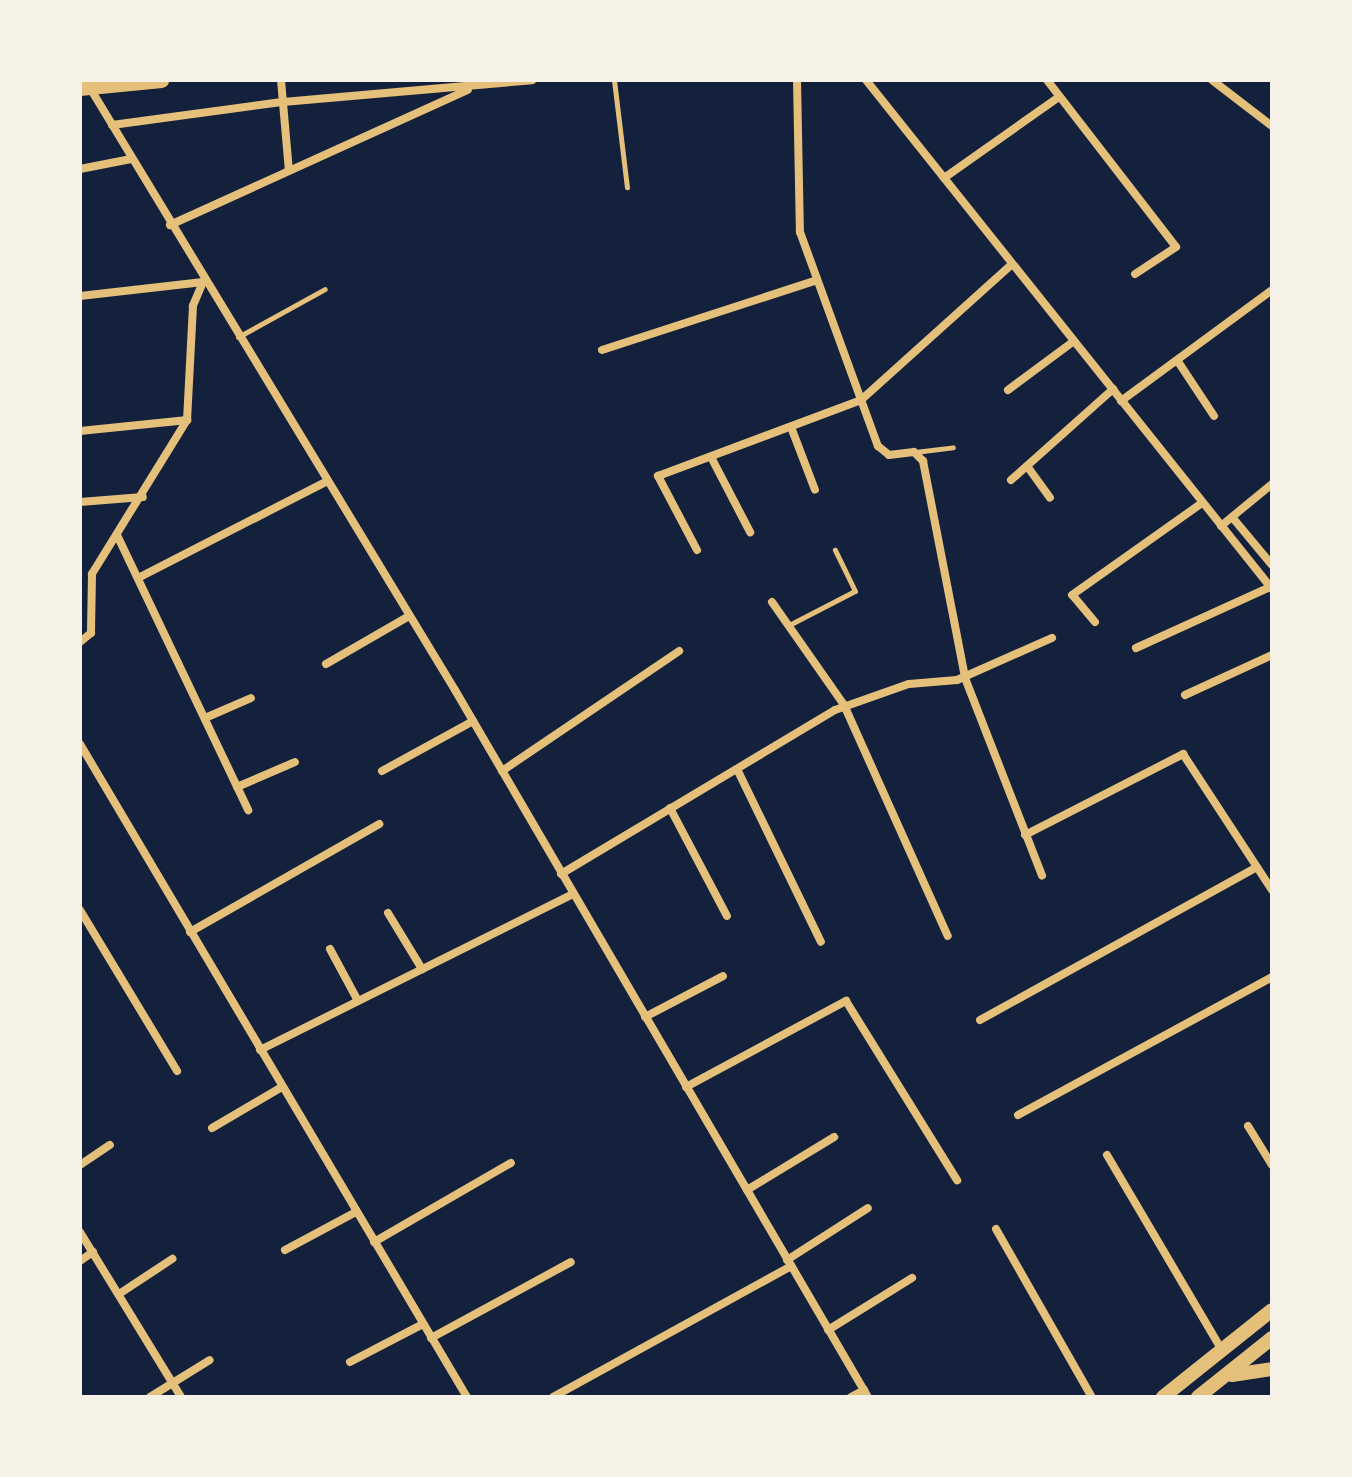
<!DOCTYPE html>
<html>
<head>
<meta charset="utf-8">
<style>
	body { margin:0 }
	#map { position:relative; width:1352px; height:1477px; overflow:hidden; background:#14213d; font-family:Merriweather,serif }
	div>[style] { position:absolute }
	.service>* { height:5px; margin:-2.5px; padding:0 2.5px; transform-origin:2.5px; border-radius:2.5px; background:#e5c07b }
	.minor>* { height:8px; margin:-4px; padding:0 4px; transform-origin:4px; border-radius:4px; background:#e5c07b }
	.secondary>* { height:14px; margin:-7px; padding:0 7px; transform-origin:7px; border-radius:7px; background:#e5c07b }
	.primary>* { height:16px; margin:-8px; padding:0 8px; transform-origin:8px; border-radius:8px; background:#e5c07b }
	span { translate:-50% -50%; white-space:nowrap; text-align:center; line-height:1.15; -webkit-text-stroke:6px #f6f1e7; paint-order:stroke }
	.frame { position:absolute; inset:0; border:82px solid #f6f1e7; pointer-events:none }
</style>
</head>
<body>
<div id="map">
	<div class="service">
		<div style="left:614px;top:80px;width:108px;rotate:83.1deg"></div>
		<div style="left:238px;top:337px;width:99px;rotate:-28.9deg"></div>
		<div style="left:915px;top:452px;width:38px;rotate:-7deg"></div>
		<div style="left:789px;top:625px;width:74px;rotate:-27.3deg"></div>
		<div style="left:855px;top:591px;width:46px;rotate:-116deg"></div>
	</div>
	<div class="minor">
		<div style="left:281px;top:80px;width:91px;rotate:85deg"></div>
		<div style="left:797px;top:80px;width:152px;rotate:88.9deg"></div>
		<div style="left:800px;top:232px;width:228px;rotate:70deg"></div>
		<div style="left:878px;top:446px;width:14px;rotate:39deg"></div>
		<div style="left:889px;top:455px;width:25px;rotate:-7deg"></div>
		<div style="left:914px;top:452px;width:13px;rotate:45deg"></div>
		<div style="left:923px;top:461px;width:221px;rotate:79deg"></div>
		<div style="left:965px;top:678px;width:212px;rotate:68.7deg"></div>
		<div style="left:866px;top:80px;width:651px;rotate:51.42deg"></div>
		<div style="left:1047px;top:80px;width:211px;rotate:52.3deg"></div>
		<div style="left:1176px;top:247px;width:49px;rotate:146.6deg"></div>
		<div style="left:1212px;top:80px;width:76px;rotate:37.5deg"></div>
		<div style="left:90px;top:88px;width:704px;rotate:58.77deg"></div>
		<div style="left:455px;top:690px;width:819px;rotate:59.71deg"></div>
		<div style="left:112px;top:125px;width:173px;rotate:-7.7deg"></div>
		<div style="left:283px;top:102px;width:250px;rotate:-5deg"></div>
		<div style="left:80px;top:169px;width:52px;rotate:-11.1deg"></div>
		<div style="left:944px;top:178px;width:141px;rotate:-35.2deg"></div>
		<div style="left:170px;top:225px;width:327px;rotate:-24.4deg"></div>
		<div style="left:80px;top:296px;width:124px;rotate:-6.5deg"></div>
		<div style="left:203px;top:282px;width:26px;rotate:113deg"></div>
		<div style="left:193px;top:306px;width:114px;rotate:93deg"></div>
		<div style="left:187px;top:420px;width:181px;rotate:121.7deg"></div>
		<div style="left:92px;top:574px;width:59px;rotate:91deg"></div>
		<div style="left:91px;top:633px;width:14px;rotate:141deg"></div>
		<div style="left:602px;top:350px;width:226px;rotate:-18deg"></div>
		<div style="left:1177px;top:360px;width:67px;rotate:56.5deg"></div>
		<div style="left:1008px;top:390px;width:82px;rotate:-36.6deg"></div>
		<div style="left:1121px;top:401px;width:187px;rotate:-36.3deg"></div>
		<div style="left:791px;top:427px;width:67px;rotate:69.1deg"></div>
		<div style="left:80px;top:431px;width:108px;rotate:-5.9deg"></div>
		<div style="left:711px;top:457px;width:85px;rotate:62.5deg"></div>
		<div style="left:1027px;top:466px;width:39px;rotate:54deg"></div>
		<div style="left:1011px;top:480px;width:137px;rotate:-41.7deg"></div>
		<div style="left:80px;top:502px;width:63px;rotate:-4.5deg"></div>
		<div style="left:1232px;top:517px;width:62px;rotate:50.2deg"></div>
		<div style="left:1221px;top:526px;width:66px;rotate:-39.5deg"></div>
		<div style="left:117px;top:535px;width:305px;rotate:64.5deg"></div>
		<div style="left:697px;top:550px;width:84px;rotate:-117.8deg"></div>
		<div style="left:658px;top:476px;width:217px;rotate:-20.5deg"></div>
		<div style="left:861px;top:400px;width:203px;rotate:-42deg"></div>
		<div style="left:138px;top:578px;width:211px;rotate:-27.1deg"></div>
		<div style="left:772px;top:602px;width:126px;rotate:55deg"></div>
		<div style="left:844px;top:705px;width:253px;rotate:65.8deg"></div>
		<div style="left:1095px;top:622px;width:35px;rotate:-130deg"></div>
		<div style="left:1072px;top:595px;width:159px;rotate:-35.3deg"></div>
		<div style="left:1136px;top:648px;width:147px;rotate:-24.5deg"></div>
		<div style="left:326px;top:664px;width:96px;rotate:-30deg"></div>
		<div style="left:1185px;top:695px;width:96px;rotate:-24.7deg"></div>
		<div style="left:205px;top:718px;width:50px;rotate:-23.5deg"></div>
		<div style="left:80px;top:744px;width:759px;rotate:59.35deg"></div>
		<div style="left:737px;top:769px;width:192px;rotate:64.1deg"></div>
		<div style="left:382px;top:771px;width:104px;rotate:-28.8deg"></div>
		<div style="left:502px;top:771px;width:214px;rotate:-34.1deg"></div>
		<div style="left:237px;top:787px;width:63px;rotate:-23.3deg"></div>
		<div style="left:670px;top:808px;width:122px;rotate:62.2deg"></div>
		<div style="left:1025px;top:835px;width:178px;rotate:-27.1deg"></div>
		<div style="left:1183px;top:754px;width:163px;rotate:56.8deg"></div>
		<div style="left:561px;top:874px;width:319px;rotate:-30.9deg"></div>
		<div style="left:835px;top:710px;width:78px;rotate:-19.4deg"></div>
		<div style="left:909px;top:684px;width:48px;rotate:-4.8deg"></div>
		<div style="left:957px;top:680px;width:104px;rotate:-23.9deg"></div>
		<div style="left:80px;top:910px;width:188px;rotate:58.9deg"></div>
		<div style="left:388px;top:913px;width:66px;rotate:58.7deg"></div>
		<div style="left:190px;top:932px;width:218px;rotate:-29.7deg"></div>
		<div style="left:330px;top:949px;width:59px;rotate:61.7deg"></div>
		<div style="left:645px;top:1017px;width:88px;rotate:-27.7deg"></div>
		<div style="left:980px;top:1020px;width:316px;rotate:-28.9deg"></div>
		<div style="left:260px;top:1050px;width:350px;rotate:-26.5deg"></div>
		<div style="left:686px;top:1087px;width:182px;rotate:-28.3deg"></div>
		<div style="left:846px;top:1001px;width:211px;rotate:58.2deg"></div>
		<div style="left:1018px;top:1115px;width:289px;rotate:-28.5deg"></div>
		<div style="left:1248px;top:1126px;width:46px;rotate:58.4deg"></div>
		<div style="left:212px;top:1128px;width:81px;rotate:-30.4deg"></div>
		<div style="left:1107px;top:1155px;width:226px;rotate:59.5deg"></div>
		<div style="left:80px;top:1165px;width:36px;rotate:-34deg"></div>
		<div style="left:747px;top:1190px;width:102px;rotate:-31.3deg"></div>
		<div style="left:996px;top:1229px;width:193px;rotate:60.3deg"></div>
		<div style="left:80px;top:1232px;width:193px;rotate:58.5deg"></div>
		<div style="left:374px;top:1242px;width:158px;rotate:-30deg"></div>
		<div style="left:285px;top:1250px;width:81px;rotate:-28.2deg"></div>
		<div style="left:787px;top:1260px;width:96px;rotate:-32.7deg"></div>
		<div style="left:80px;top:1261px;width:16px;rotate:-35deg"></div>
		<div style="left:119px;top:1294px;width:64px;rotate:-33.4deg"></div>
		<div style="left:828px;top:1330px;width:99px;rotate:-31.8deg"></div>
		<div style="left:431px;top:1338px;width:159px;rotate:-28.5deg"></div>
		<div style="left:350px;top:1362px;width:82px;rotate:-27.5deg"></div>
		<div style="left:150px;top:1397px;width:70px;rotate:-31.7deg"></div>
		<div style="left:553px;top:1397px;width:272px;rotate:-28.8deg"></div>
		<div style="left:851px;top:1397px;width:15px;rotate:-28deg"></div>
	</div>
	<div class="secondary">
		<div style="left:1232px;top:1375px;width:40px;rotate:-8.5deg"></div>
		<div style="left:1163px;top:1397px;width:139px;rotate:-38.6deg"></div>
		<div style="left:1198px;top:1397px;width:95px;rotate:-38.6deg"></div>
	</div>
	<div class="primary">
		<div style="left:80px;top:88px;width:82px;rotate:-5.6deg"></div>
	</div>
	<div class="frame"></div>
</div>
</body>
</html>
